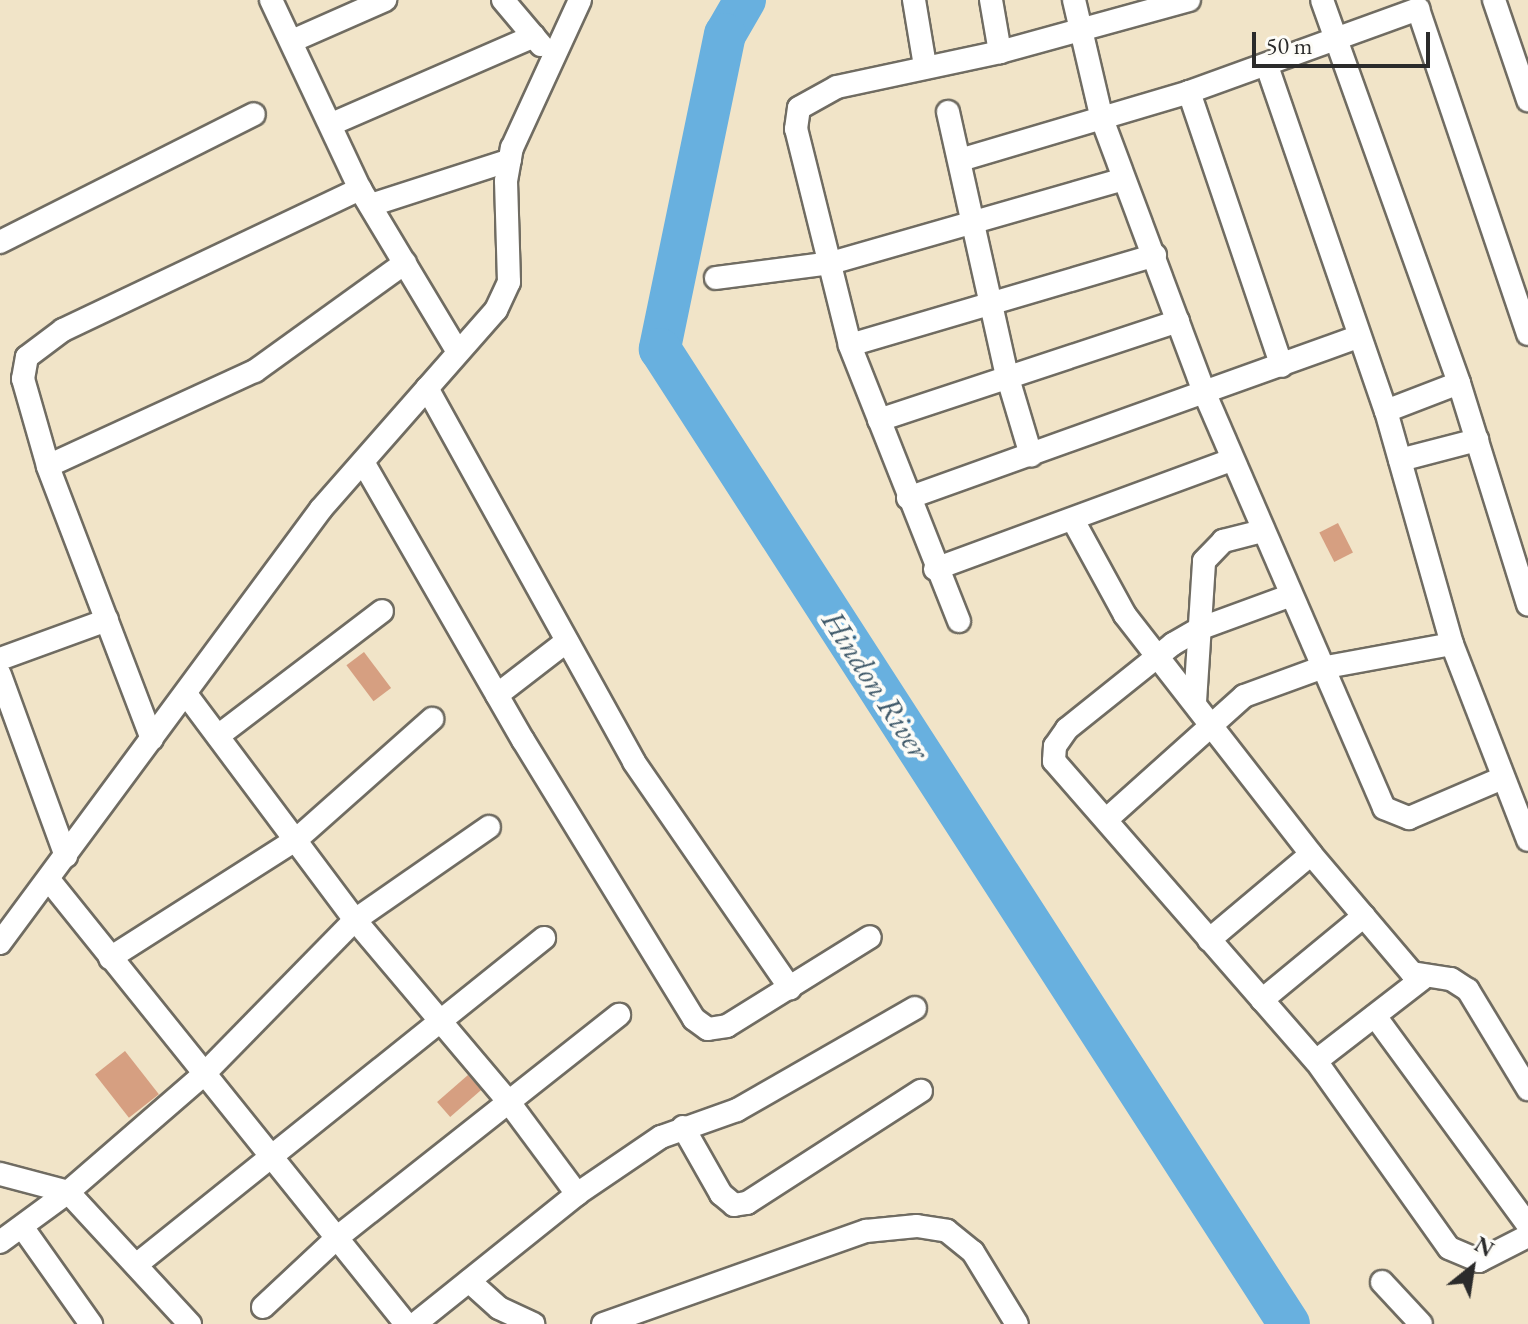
<!DOCTYPE html>
<html>
<head>
<meta charset="utf-8">
<style>
	body { margin:0 }
	#map { position:relative; width:1528px; height:1324px; overflow:hidden; background:#f1e4c8; font-family:"EB Garamond",serif }
	div>[style] { position:absolute }
	.river>* { height:42px; margin:-21px; padding:0 21px; transform-origin:21px; border-radius:21px; background:#68b0df }
	.building>* { inset:0; background:#d69f81; transform-origin:0 0 }
	.roads { filter:drop-shadow(2px 0 #706c62) drop-shadow(-2px 0 #706c62) drop-shadow(0 2px #706c62) drop-shadow(0 -2px #706c62) }
	.minor>* { height:22px; margin:-11px; padding:0 11px; transform-origin:11px; border-radius:11px; background:#fff }
	span { translate:-50% -50%; white-space:nowrap; text-align:center; line-height:1.15; -webkit-text-stroke:8px #fdfcf7; paint-order:stroke }
	.water-label { font-size:32px; color:#405a6a; font-style:italic }
	.north { position:absolute; left:1432px; top:1228px; width:80px; height:80px; -webkit-text-stroke:6px #fdfcf7; paint-order:stroke; rotate:30deg; font-size:22px; font-weight:700; line-height:32px; text-align:center; color:#2b2b2b }
	.north::after { content:''; display:block; margin:auto; width:28px; height:36px; background:#2b2b2b; clip-path:polygon(50% 0,100% 100%,50% 72%,0 100%) }
	.scale { position:absolute; left:1252px; top:32px; width:178px; height:36px; box-sizing:border-box; border:4px solid #2b2b2b; border-top:0; padding-left:10px; font-size:24px; line-height:28px; white-space:nowrap; color:#2b2b2b; -webkit-text-stroke:6px #fdfcf7; paint-order:stroke }
</style>
</head>
<body>
<div id="map">
	<div class="river">
		<div style="left:745px;top:0;width:39px;rotate:120deg"></div>
		<div style="left:725px;top:34px;width:322px;rotate:101.7deg"></div>
		<div style="left:660px;top:349px;width:1160px;rotate:57.17deg"></div>
	</div>
	<div class="building">
		<div style="left:1338px;top:523px;width:33px;height:21px;rotate:63deg"></div>
		<div style="left:364px;top:652px;width:45px;height:22px;rotate:53deg"></div>
		<div style="left:125px;top:1051px;width:55px;height:38px;rotate:52deg"></div>
		<div style="left:468px;top:1075px;width:20px;height:41px;rotate:49deg"></div>
	</div>
	<div class="roads">
		<div class="minor">
			<div style="left:271px;top:0;width:209px;rotate:64.8deg"></div>
			<div style="left:360px;top:189px;width:190px;rotate:59deg"></div>
			<div style="left:503px;top:0;width:59px;rotate:49.8deg"></div>
			<div style="left:914px;top:0;width:67px;rotate:80.5deg"></div>
			<div style="left:991px;top:0;width:53px;rotate:80.2deg"></div>
			<div style="left:1074px;top:0;width:122px;rotate:76.8deg"></div>
			<div style="left:1102px;top:119px;width:294px;rotate:69.5deg"></div>
			<div style="left:1205px;top:394px;width:451px;rotate:66.6deg"></div>
			<div style="left:1384px;top:808px;width:27px;rotate:22deg"></div>
			<div style="left:1409px;top:818px;width:102px;rotate:-23.1deg"></div>
			<div style="left:1322px;top:0;width:407px;rotate:70.3deg"></div>
			<div style="left:1459px;top:383px;width:232px;rotate:72.7deg"></div>
			<div style="left:1494px;top:0;width:106px;rotate:71.2deg"></div>
			<div style="left:292px;top:41px;width:102px;rotate:-23.8deg"></div>
			<div style="left:1267px;top:66px;width:365px;rotate:71deg"></div>
			<div style="left:1386px;top:411px;width:242px;rotate:74.2deg"></div>
			<div style="left:1452px;top:644px;width:210px;rotate:68.8deg"></div>
			<div style="left:1189px;top:92px;width:289px;rotate:71.3deg"></div>
			<div style="left:948px;top:112px;width:270px;rotate:77.4deg"></div>
			<div style="left:1007px;top:375px;width:84px;rotate:73.3deg"></div>
			<div style="left:334px;top:123px;width:218px;rotate:-23.5deg"></div>
			<div style="left:960px;top:160px;width:239px;rotate:-16.5deg"></div>
			<div style="left:1189px;top:92px;width:244px;rotate:-19.9deg"></div>
			<div style="left:1418px;top:9px;width:343px;rotate:71.3deg"></div>
			<div style="left:371px;top:205px;width:146px;rotate:-17.9deg"></div>
			<div style="left:0;top:242px;width:284px;rotate:-26.7deg"></div>
			<div style="left:716px;top:278px;width:116px;rotate:-7.4deg"></div>
			<div style="left:831px;top:263px;width:304px;rotate:-16deg"></div>
			<div style="left:850px;top:345px;width:318px;rotate:-16.4deg"></div>
			<div style="left:427px;top:388px;width:427px;rotate:61deg"></div>
			<div style="left:634px;top:762px;width:275px;rotate:55.4deg"></div>
			<div style="left:1386px;top:411px;width:78px;rotate:-21deg"></div>
			<div style="left:879px;top:420px;width:315px;rotate:-18.3deg"></div>
			<div style="left:1400px;top:460px;width:80px;rotate:-14.6deg"></div>
			<div style="left:363px;top:462px;width:321px;rotate:60.1deg"></div>
			<div style="left:523px;top:740px;width:327px;rotate:58.5deg"></div>
			<div style="left:694px;top:1019px;width:17px;rotate:36deg"></div>
			<div style="left:708px;top:1029px;width:19px;rotate:-9deg"></div>
			<div style="left:727px;top:1026px;width:168px;rotate:-31.9deg"></div>
			<div style="left:48px;top:466px;width:228px;rotate:-24.7deg"></div>
			<div style="left:255px;top:371px;width:185px;rotate:-35.8deg"></div>
			<div style="left:908px;top:498px;width:477px;rotate:-19.7deg"></div>
			<div style="left:1073px;top:520px;width:108px;rotate:61.3deg"></div>
			<div style="left:1125px;top:615px;width:303px;rotate:52.1deg"></div>
			<div style="left:1311px;top:854px;width:156px;rotate:49.7deg"></div>
			<div style="left:1412px;top:973px;width:39px;rotate:9deg"></div>
			<div style="left:1451px;top:979px;width:20px;rotate:33deg"></div>
			<div style="left:1468px;top:990px;width:116px;rotate:58.8deg"></div>
			<div style="left:935px;top:569px;width:315px;rotate:-20.2deg"></div>
			<div style="left:1289px;top:596px;width:96px;rotate:159.9deg"></div>
			<div style="left:1199px;top:629px;width:30px;rotate:150deg"></div>
			<div style="left:1173px;top:644px;width:136px;rotate:141.3deg"></div>
			<div style="left:1067px;top:729px;width:21px;rotate:125deg"></div>
			<div style="left:1055px;top:746px;width:15px;rotate:94deg"></div>
			<div style="left:1054px;top:761px;width:398px;rotate:48.9deg"></div>
			<div style="left:1316px;top:1061px;width:229px;rotate:54.6deg"></div>
			<div style="left:1449px;top:1248px;width:33px;rotate:23deg"></div>
			<div style="left:1479px;top:1261px;width:55px;rotate:-27deg"></div>
			<div style="left:959px;top:621px;width:297px;rotate:-111.6deg"></div>
			<div style="left:850px;top:345px;width:223px;rotate:-104deg"></div>
			<div style="left:796px;top:129px;width:21px;rotate:-82deg"></div>
			<div style="left:799px;top:108px;width:43px;rotate:-28.9deg"></div>
			<div style="left:837px;top:87px;width:167px;rotate:-12.1deg"></div>
			<div style="left:1000px;top:52px;width:196px;rotate:-15.4deg"></div>
			<div style="left:0;top:659px;width:114px;rotate:-20deg"></div>
			<div style="left:0;top:675px;width:193px;rotate:70deg"></div>
			<div style="left:186px;top:694px;width:282px;rotate:53.2deg"></div>
			<div style="left:355px;top:920px;width:237px;rotate:49.8deg"></div>
			<div style="left:508px;top:1101px;width:116px;rotate:53.4deg"></div>
			<div style="left:497px;top:695px;width:88px;rotate:-37.6deg"></div>
			<div style="left:1195px;top:702px;width:141px;rotate:-86.3deg"></div>
			<div style="left:1204px;top:561px;width:28px;rotate:-46deg"></div>
			<div style="left:1223px;top:541px;width:40px;rotate:-14.4deg"></div>
			<div style="left:218px;top:736px;width:206px;rotate:-37.3deg"></div>
			<div style="left:152px;top:739px;width:292px;rotate:-110.9deg"></div>
			<div style="left:48px;top:466px;width:91px;rotate:-106deg"></div>
			<div style="left:23px;top:379px;width:22px;rotate:-80deg"></div>
			<div style="left:27px;top:357px;width:45px;rotate:-36.9deg"></div>
			<div style="left:63px;top:330px;width:329px;rotate:-25.4deg"></div>
			<div style="left:1107px;top:819px;width:184px;rotate:-41.9deg"></div>
			<div style="left:1244px;top:696px;width:82px;rotate:-20deg"></div>
			<div style="left:1321px;top:668px;width:133px;rotate:-10.4deg"></div>
			<div style="left:49px;top:880px;width:570px;rotate:51.2deg"></div>
			<div style="left:1209px;top:940px;width:133px;rotate:-40.1deg"></div>
			<div style="left:0;top:943px;width:540px;rotate:-53.51deg"></div>
			<div style="left:321px;top:509px;width:265px;rotate:-48.7deg"></div>
			<div style="left:496px;top:310px;width:31px;rotate:-65deg"></div>
			<div style="left:509px;top:282px;width:101px;rotate:-91.7deg"></div>
			<div style="left:506px;top:181px;width:34px;rotate:-80deg"></div>
			<div style="left:512px;top:148px;width:163px;rotate:-65.3deg"></div>
			<div style="left:110px;top:958px;width:222px;rotate:-32.5deg"></div>
			<div style="left:297px;top:839px;width:181px;rotate:-41.6deg"></div>
			<div style="left:1262px;top:1000px;width:132px;rotate:-39.5deg"></div>
			<div style="left:1375px;top:1016px;width:259px;rotate:53.8deg"></div>
			<div style="left:1316px;top:1061px;width:134px;rotate:-37.7deg"></div>
			<div style="left:683px;top:1127px;width:77px;rotate:60.4deg"></div>
			<div style="left:721px;top:1194px;width:17px;rotate:40deg"></div>
			<div style="left:734px;top:1205px;width:13px;rotate:-9deg"></div>
			<div style="left:747px;top:1203px;width:207px;rotate:-32.8deg"></div>
			<div style="left:0;top:1174px;width:70px;rotate:14.8deg"></div>
			<div style="left:68px;top:1192px;width:180px;rotate:47.3deg"></div>
			<div style="left:23px;top:1228px;width:118px;rotate:54.7deg"></div>
			<div style="left:0;top:1242px;width:84px;rotate:-36.3deg"></div>
			<div style="left:68px;top:1192px;width:179px;rotate:-40.9deg"></div>
			<div style="left:203px;top:1075px;width:217px;rotate:-45.6deg"></div>
			<div style="left:355px;top:920px;width:163px;rotate:-34.8deg"></div>
			<div style="left:136px;top:1265px;width:523px;rotate:-38.71deg"></div>
			<div style="left:469px;top:1281px;width:40px;rotate:42deg"></div>
			<div style="left:499px;top:1308px;width:38px;rotate:25deg"></div>
			<div style="left:1382px;top:1282px;width:57px;rotate:47.1deg"></div>
			<div style="left:263px;top:1307px;width:104px;rotate:-43.1deg"></div>
			<div style="left:339px;top:1236px;width:357px;rotate:-38.3deg"></div>
			<div style="left:415px;top:1324px;width:208px;rotate:-38.7deg"></div>
			<div style="left:577px;top:1194px;width:102px;rotate:-34.2deg"></div>
			<div style="left:661px;top:1137px;width:81px;rotate:-19.6deg"></div>
			<div style="left:737px;top:1110px;width:205px;rotate:-29.8deg"></div>
			<div style="left:603px;top:1324px;width:279px;rotate:-19.5deg"></div>
			<div style="left:866px;top:1231px;width:51px;rotate:-5.6deg"></div>
			<div style="left:917px;top:1226px;width:30px;rotate:9deg"></div>
			<div style="left:947px;top:1231px;width:33px;rotate:39deg"></div>
			<div style="left:973px;top:1252px;width:84px;rotate:58.6deg"></div>
		</div>
	</div>
	<div class="water-label">
		<span style="left:876px;top:685px;rotate:57deg">Hindon River</span>
	</div>
	<div class="north">N</div>
	<div class="scale">50 m</div>
</div>
</body>
</html>
